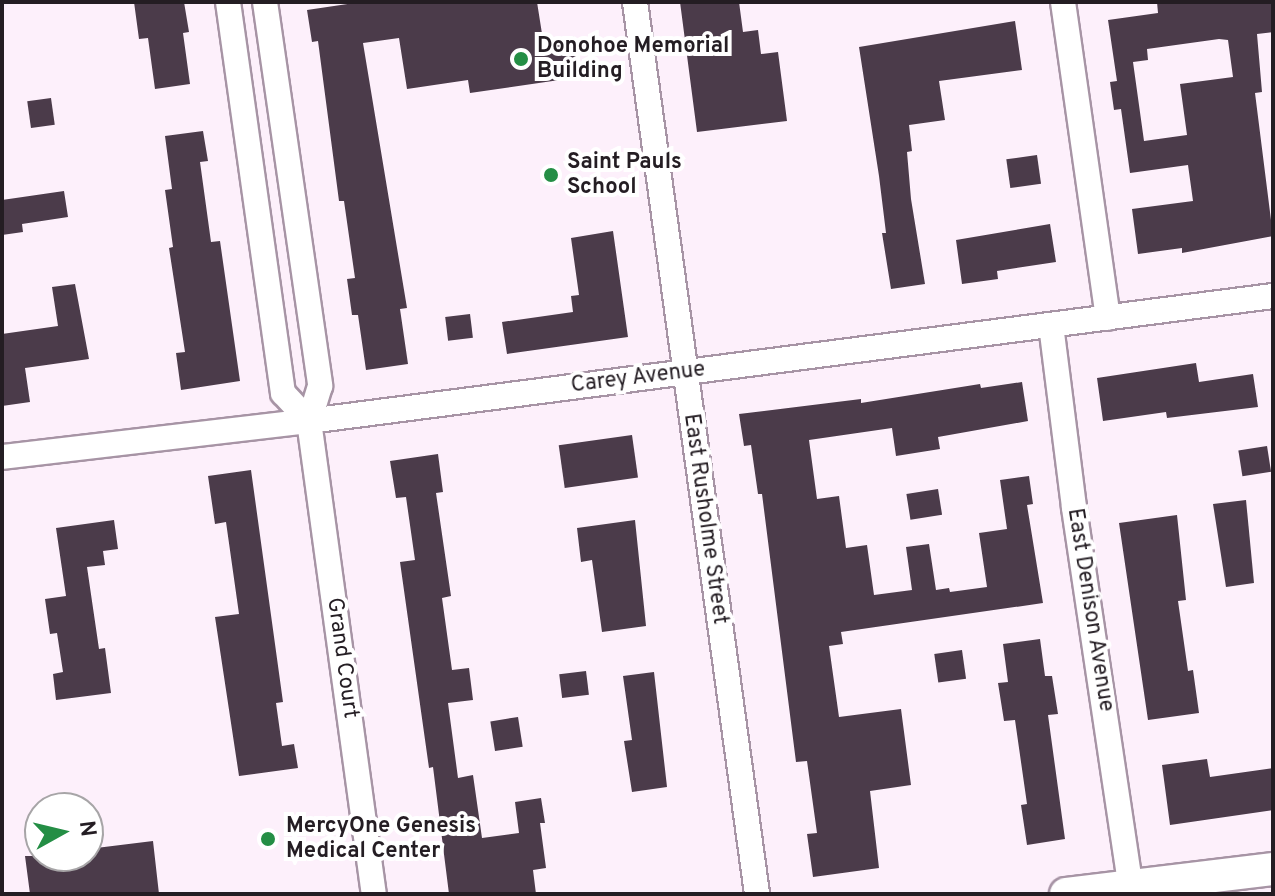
<!DOCTYPE html>
<html>
<head>
<meta charset="utf-8">
<style>
	body { margin:0 }
	#map { position:relative; width:1275px; height:896px; overflow:hidden; background:#fdf0fb; font-family:Overpass,sans-serif }
	div>[style] { position:absolute }
	.building>* { inset:0; background:#4b3b4a; transform-origin:0 0 }
	.roads { filter:drop-shadow(2px 0 #a794a5) drop-shadow(-2px 0 #a794a5) drop-shadow(0 2px #a794a5) drop-shadow(0 -2px #a794a5) }
	.street>* { height:24px; margin:-12px; padding:0 12px; transform-origin:12px; border-radius:12px; background:#fff }
	.secondary>* { height:32px; margin:-16px; padding:0 16px; transform-origin:16px; border-radius:16px; background:#fff }
	.dots>* { width:22px; height:22px; translate:-50% -50%; box-sizing:border-box; border:4px solid #fff; border-radius:50% }
	span { translate:-50% -50%; white-space:nowrap; text-align:center; line-height:1.15; -webkit-text-stroke:8px #fff; paint-order:stroke }
	.poi-label { font-size:22px; color:#241d23; font-weight:700 }
	.left { translate:0 -50%; text-align:left }
	.street-label { font-size:22px; color:#241d23 }
	.frame { position:absolute; inset:0; border:4px solid #241d23; pointer-events:none }
	.north { position:absolute; left:24px; top:792px; width:80px; height:80px; box-sizing:border-box; background:#fff; border:2px solid #a7a5a7; border-radius:50%; rotate:82deg; font-size:22px; font-weight:700; line-height:32px; text-align:center; color:#241d23 }
	.north::after { content:''; display:block; margin:auto; width:28px; height:36px; background:#248e45; clip-path:polygon(50% 0,100% 100%,50% 72%,0 100%) }
</style>
</head>
<body>
<div id="map">
	<div class="building">
		<div style="clip-path:polygon(134px 2px,184px 2px,189px 32px,183px 33px,190px 84px,155px 89px,148px 38px,139px 39px)"></div>
		<div style="clip-path:polygon(361px 2px,537px 2px,543px 40px,573px 36px,580px 77px,470px 93px,468px 80px,407px 89px,399px 38px,363px 43px,407px 308px,400px 309px,408px 364px,366px 370px,358px 315px,352px 315px,347px 279px,355px 278px,344px 201px,339px 201px,318px 41px,312px 42px,307px 10px)"></div>
		<div style="clip-path:polygon(680px 2px,739px 2px,743px 32px,758px 30px,761px 54px,778px 52px,787px 121px,697px 132px)"></div>
		<div style="clip-path:polygon(evenodd,1157px 2px,1273px 2px,1273px 32px,1257px 34px,1262px 92px,1255px 93px,1273px 236px,1182px 253px,1182px 248px,1138px 254px,1132px 209px,1193px 201px,1188px 165px,1130px 173px,1121px 109px,1114px 110px,1110px 82px,1117px 81px,1108px 20px,1158px 13px,1157px 2px,1219px 39px,1228px 40px,1233px 77px,1180px 84px,1187px 135px,1144px 141px,1133px 62px,1148px 60px,1147px 49px,1219px 39px)"></div>
		<div style="clip-path:polygon(1015px 21px,1022px 70px,939px 81px,945px 120px,909px 125px,912px 151px,907px 152px,911px 199px,925px 284px,891px 289px,882px 233px,886px 233px,879px 176px,859px 47px)"></div>
		<div style="left:51px;top:98px;width:27px;height:24px;rotate:82deg"></div>
		<div style="clip-path:polygon(203px 131px,208px 161px,200px 162px,211px 242px,220px 241px,240px 381px,181px 390px,176px 353px,185px 352px,169px 248px,173px 247px,165px 190px,172px 189px,165px 136px)"></div>
		<div style="left:1037px;top:155px;width:29px;height:31px;rotate:82deg"></div>
		<div style="clip-path:polygon(64px 191px,68px 217px,22px 224px,23px 232px,2px 235px,2px 200px)"></div>
		<div style="clip-path:polygon(1050px 224px,1056px 262px,997px 271px,998px 279px,962px 284px,956px 240px)"></div>
		<div style="clip-path:polygon(613px 231px,628px 337px,507px 354px,502px 322px,573px 312px,571px 296px,579px 295px,571px 238px)"></div>
		<div style="clip-path:polygon(75px 284px,89px 359px,25px 368px,30px 402px,2px 406px,2px 334px,58px 326px,52px 287px)"></div>
		<div style="left:470px;top:314px;width:24px;height:25px;rotate:83deg"></div>
		<div style="clip-path:polygon(1196px 363px,1199px 382px,1253px 374px,1258px 407px,1167px 418px,1166px 412px,1103px 421px,1097px 378px)"></div>
		<div style="clip-path:polygon(1022px 382px,1028px 421px,938px 437px,940px 449px,896px 456px,892px 428px,809px 440px,817px 499px,839px 496px,846px 548px,867px 545px,874px 595px,912px 590px,906px 547px,929px 544px,936px 590px,949px 588px,950px 592px,987px 587px,979px 533px,1007px 529px,1000px 480px,1029px 476px,1033px 504px,1027px 505px,1043px 603px,841px 632px,843px 644px,829px 646px,839px 717px,901px 709px,911px 785px,870px 791px,879px 868px,813px 877px,807px 834px,817px 833px,807px 761px,796px 762px,762px 494px,758px 494px,751px 445px,744px 446px,739px 414px,861px 399px,861px 403px,980px 384px,981px 388px)"></div>
		<div style="left:632px;top:435px;width:43px;height:74px;rotate:82deg"></div>
		<div style="left:1267px;top:446px;width:26px;height:29px;rotate:81deg"></div>
		<div style="clip-path:polygon(438px 454px,443px 492px,436px 493px,451px 596px,442px 598px,452px 670px,469px 668px,473px 700px,448px 703px,458px 778px,473px 775px,482px 838px,519px 833px,515px 802px,541px 798px,545px 823px,540px 823px,546px 868px,533px 870px,536px 894px,449px 894px,433px 767px,429px 768px,400px 562px,415px 560px,406px 497px,396px 498px,390px 461px)"></div>
		<div style="clip-path:polygon(251px 470px,283px 702px,276px 703px,282px 746px,294px 744px,298px 768px,239px 776px,215px 617px,239px 614px,226px 522px,215px 524px,208px 476px)"></div>
		<div style="left:938px;top:489px;width:26px;height:32px;rotate:81deg"></div>
		<div style="clip-path:polygon(1246px 500px,1254px 583px,1226px 587px,1213px 504px)"></div>
		<div style="clip-path:polygon(1177px 515px,1186px 600px,1178px 601px,1188px 671px,1193px 670px,1199px 713px,1148px 720px,1119px 523px)"></div>
		<div style="clip-path:polygon(114px 520px,118px 549px,103px 551px,105px 565px,87px 567px,99px 649px,105px 648px,111px 693px,56px 700px,53px 674px,63px 672px,57px 633px,50px 634px,45px 599px,66px 596px,56px 528px)"></div>
		<div style="clip-path:polygon(635px 520px,646px 626px,602px 632px,592px 560px,581px 562px,577px 528px)"></div>
		<div style="clip-path:polygon(1040px 639px,1045px 676px,1052px 676px,1058px 714px,1048px 715px,1065px 839px,1027px 845px,1021px 805px,1027px 804px,1015px 720px,1004px 721px,998px 683px,1008px 682px,1003px 644px)"></div>
		<div style="left:962px;top:650px;width:29px;height:28px;rotate:82deg"></div>
		<div style="left:586px;top:671px;width:24px;height:27px;rotate:83deg"></div>
		<div style="clip-path:polygon(654px 672px,667px 787px,632px 792px,624px 741px,632px 740px,623px 676px)"></div>
		<div style="left:518px;top:717px;width:30px;height:28px;rotate:81deg"></div>
		<div style="clip-path:polygon(1207px 759px,1210px 777px,1273px 768px,1273px 810px,1170px 825px,1162px 765px)"></div>
		<div style="clip-path:polygon(153px 841px,159px 894px,30px 894px,25px 856px,88px 856px,88px 849px)"></div>
	</div>
	<div class="roads">
		<div class="street">
			<div style="left:228px;top:2px;width:395px;rotate:82deg"></div>
			<div style="left:283px;top:393px;width:38px;rotate:47deg"></div>
			<div style="left:265px;top:2px;width:388px;rotate:81.8deg"></div>
			<div style="left:320px;top:386px;width:37px;rotate:107deg"></div>
			<div style="left:309px;top:421px;width:477px;rotate:82.2deg"></div>
			<div style="left:635px;top:2px;width:900px;rotate:82.21deg"></div>
			<div style="left:1063px;top:2px;width:319px;rotate:81.9deg"></div>
			<div style="left:1051px;top:325px;width:184px;rotate:82.8deg"></div>
			<div style="left:1074px;top:508px;width:390px;rotate:81.5deg"></div>
			<div style="left:2px;top:457px;width:309px;rotate:-6.7deg"></div>
			<div style="left:309px;top:421px;width:972px;rotate:-7.39deg"></div>
		</div>
		<div class="secondary">
			<div style="left:1066px;top:894px;width:209px;rotate:-6.9deg"></div>
		</div>
	</div>
	<div class="dots">
		<div style="left:521px;top:59px;background:#248e45"></div>
		<div style="left:551px;top:175px;background:#248e45"></div>
		<div style="left:268px;top:839px;background:#248e45"></div>
	</div>
	<div class="poi-label">
		<span class="left" style="left:537px;top:59px">Donohoe Memorial<br>Building</span>
		<span class="left" style="left:567px;top:175px">Saint Pauls<br>School</span>
		<span class="left" style="left:286px;top:839px">MercyOne Genesis<br>Medical Center</span>
	</div>
	<div class="street-label">
		<span style="left:638px;top:378px;rotate:-7deg">Carey Avenue</span>
		<span style="left:705px;top:519px;rotate:82deg">East Rusholme Street</span>
		<span style="left:1090px;top:610px;rotate:81deg">East Denison Avenue</span>
		<span style="left:342px;top:658px;rotate:82deg">Grand Court</span>
	</div>
	<div class="frame"></div>
	<div class="north">N</div>
</div>
</body>
</html>
